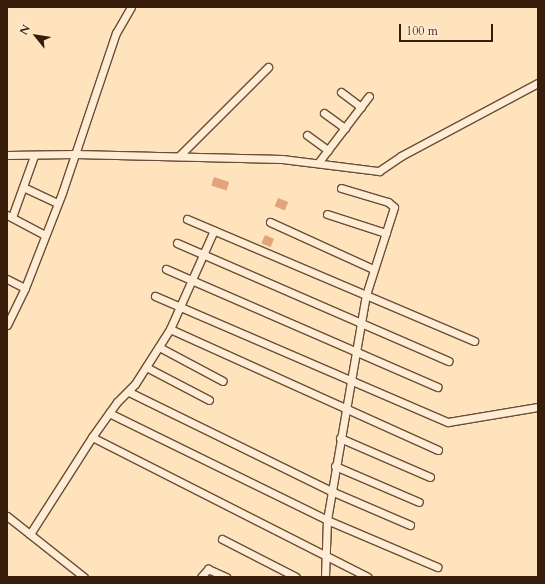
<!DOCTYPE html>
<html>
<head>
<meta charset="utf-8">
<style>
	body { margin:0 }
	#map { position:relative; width:545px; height:584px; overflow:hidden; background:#fee3bd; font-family:Cardo,serif }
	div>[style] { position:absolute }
	.building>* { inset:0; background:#e2a47d; transform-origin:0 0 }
	.roads { filter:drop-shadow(1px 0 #6a4e37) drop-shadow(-1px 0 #6a4e37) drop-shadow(0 1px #6a4e37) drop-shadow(0 -1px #6a4e37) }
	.street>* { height:7px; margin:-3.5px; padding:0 3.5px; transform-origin:3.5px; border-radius:3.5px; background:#feedd4 }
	span { translate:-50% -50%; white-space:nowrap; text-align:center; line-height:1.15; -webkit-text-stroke:4px #feedd4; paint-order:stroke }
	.frame { position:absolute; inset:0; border:8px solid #381d0a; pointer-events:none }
	.north { position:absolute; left:16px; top:16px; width:40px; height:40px; -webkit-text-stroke:3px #feedd4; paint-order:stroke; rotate:300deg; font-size:11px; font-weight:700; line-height:16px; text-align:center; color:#381d0a }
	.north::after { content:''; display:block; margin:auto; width:14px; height:18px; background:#381d0a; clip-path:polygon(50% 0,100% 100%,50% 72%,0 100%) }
	.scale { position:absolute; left:399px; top:24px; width:94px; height:18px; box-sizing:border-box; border:2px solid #381d0a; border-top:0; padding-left:5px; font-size:12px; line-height:14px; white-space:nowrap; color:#381d0a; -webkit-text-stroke:3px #feedd4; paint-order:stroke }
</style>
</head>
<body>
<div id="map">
	<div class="building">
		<div style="left:214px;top:177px;width:16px;height:9px;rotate:18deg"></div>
		<div style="left:278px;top:198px;width:11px;height:9px;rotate:22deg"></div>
		<div style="left:265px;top:235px;width:10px;height:9px;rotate:24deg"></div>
	</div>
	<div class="roads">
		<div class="street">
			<div style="left:341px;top:92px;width:25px;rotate:37deg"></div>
			<div style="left:324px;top:113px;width:26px;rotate:36deg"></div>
			<div style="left:307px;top:135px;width:26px;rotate:36deg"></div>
			<div style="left:7px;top:155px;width:68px;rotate:-0.8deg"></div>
			<div style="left:75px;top:154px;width:207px;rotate:1.4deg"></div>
			<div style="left:282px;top:159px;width:98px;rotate:7.1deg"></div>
			<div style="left:379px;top:171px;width:27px;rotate:-34deg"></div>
			<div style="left:401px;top:156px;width:155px;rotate:-28.1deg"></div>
			<div style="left:179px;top:156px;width:126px;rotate:-45deg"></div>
			<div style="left:318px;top:163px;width:84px;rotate:-52.7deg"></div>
			<div style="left:23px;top:187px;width:38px;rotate:25deg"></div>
			<div style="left:327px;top:214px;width:62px;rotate:17.9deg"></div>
			<div style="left:7px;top:215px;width:43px;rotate:27.8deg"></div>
			<div style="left:12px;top:217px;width:65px;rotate:-70.2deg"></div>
			<div style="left:187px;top:219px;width:312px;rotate:23deg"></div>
			<div style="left:270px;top:222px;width:113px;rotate:24.5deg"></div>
			<div style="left:177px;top:243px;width:296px;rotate:23.5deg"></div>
			<div style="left:166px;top:269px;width:296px;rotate:23.5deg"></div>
			<div style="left:7px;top:279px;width:20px;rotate:27deg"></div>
			<div style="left:155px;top:296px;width:319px;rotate:23.3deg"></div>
			<div style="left:448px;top:422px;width:91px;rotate:-9.5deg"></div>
			<div style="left:7px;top:325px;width:41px;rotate:-64.1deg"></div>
			<div style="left:25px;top:288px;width:102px;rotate:-68.7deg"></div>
			<div style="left:62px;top:193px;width:169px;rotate:-71.4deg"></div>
			<div style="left:116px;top:33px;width:30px;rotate:-60deg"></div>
			<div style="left:170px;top:329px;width:294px;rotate:24.3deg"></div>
			<div style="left:159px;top:347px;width:72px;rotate:28deg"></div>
			<div style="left:146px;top:367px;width:71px;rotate:27.6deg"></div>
			<div style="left:129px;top:392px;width:225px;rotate:26.1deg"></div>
			<div style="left:331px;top:491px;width:86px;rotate:23.3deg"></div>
			<div style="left:109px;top:413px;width:243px;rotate:26.1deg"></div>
			<div style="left:327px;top:520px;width:120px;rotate:23.1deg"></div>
			<div style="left:92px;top:437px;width:309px;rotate:26.9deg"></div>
			<div style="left:340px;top:438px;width:98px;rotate:23.4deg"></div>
			<div style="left:335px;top:466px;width:91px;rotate:23.2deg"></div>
			<div style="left:7px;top:516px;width:98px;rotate:38.4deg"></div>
			<div style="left:30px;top:534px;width:115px;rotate:-57.4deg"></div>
			<div style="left:92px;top:437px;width:43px;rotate:-54.5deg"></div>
			<div style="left:117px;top:402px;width:25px;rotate:-45deg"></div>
			<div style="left:135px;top:384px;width:65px;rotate:-57.5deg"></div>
			<div style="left:170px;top:329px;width:108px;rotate:-66deg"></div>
			<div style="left:222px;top:539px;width:83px;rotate:27.2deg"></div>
			<div style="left:201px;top:577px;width:11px;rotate:-49deg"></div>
			<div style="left:208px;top:569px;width:20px;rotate:24deg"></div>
			<div style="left:325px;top:577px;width:57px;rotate:-88deg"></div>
			<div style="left:327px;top:520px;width:228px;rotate:-80.2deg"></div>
			<div style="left:366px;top:295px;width:92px;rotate:-72.3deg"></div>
			<div style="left:394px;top:207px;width:8px;rotate:-140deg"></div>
			<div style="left:388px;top:202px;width:49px;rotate:-163.4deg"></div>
		</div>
	</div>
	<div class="frame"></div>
	<div class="north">N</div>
	<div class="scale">100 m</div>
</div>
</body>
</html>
